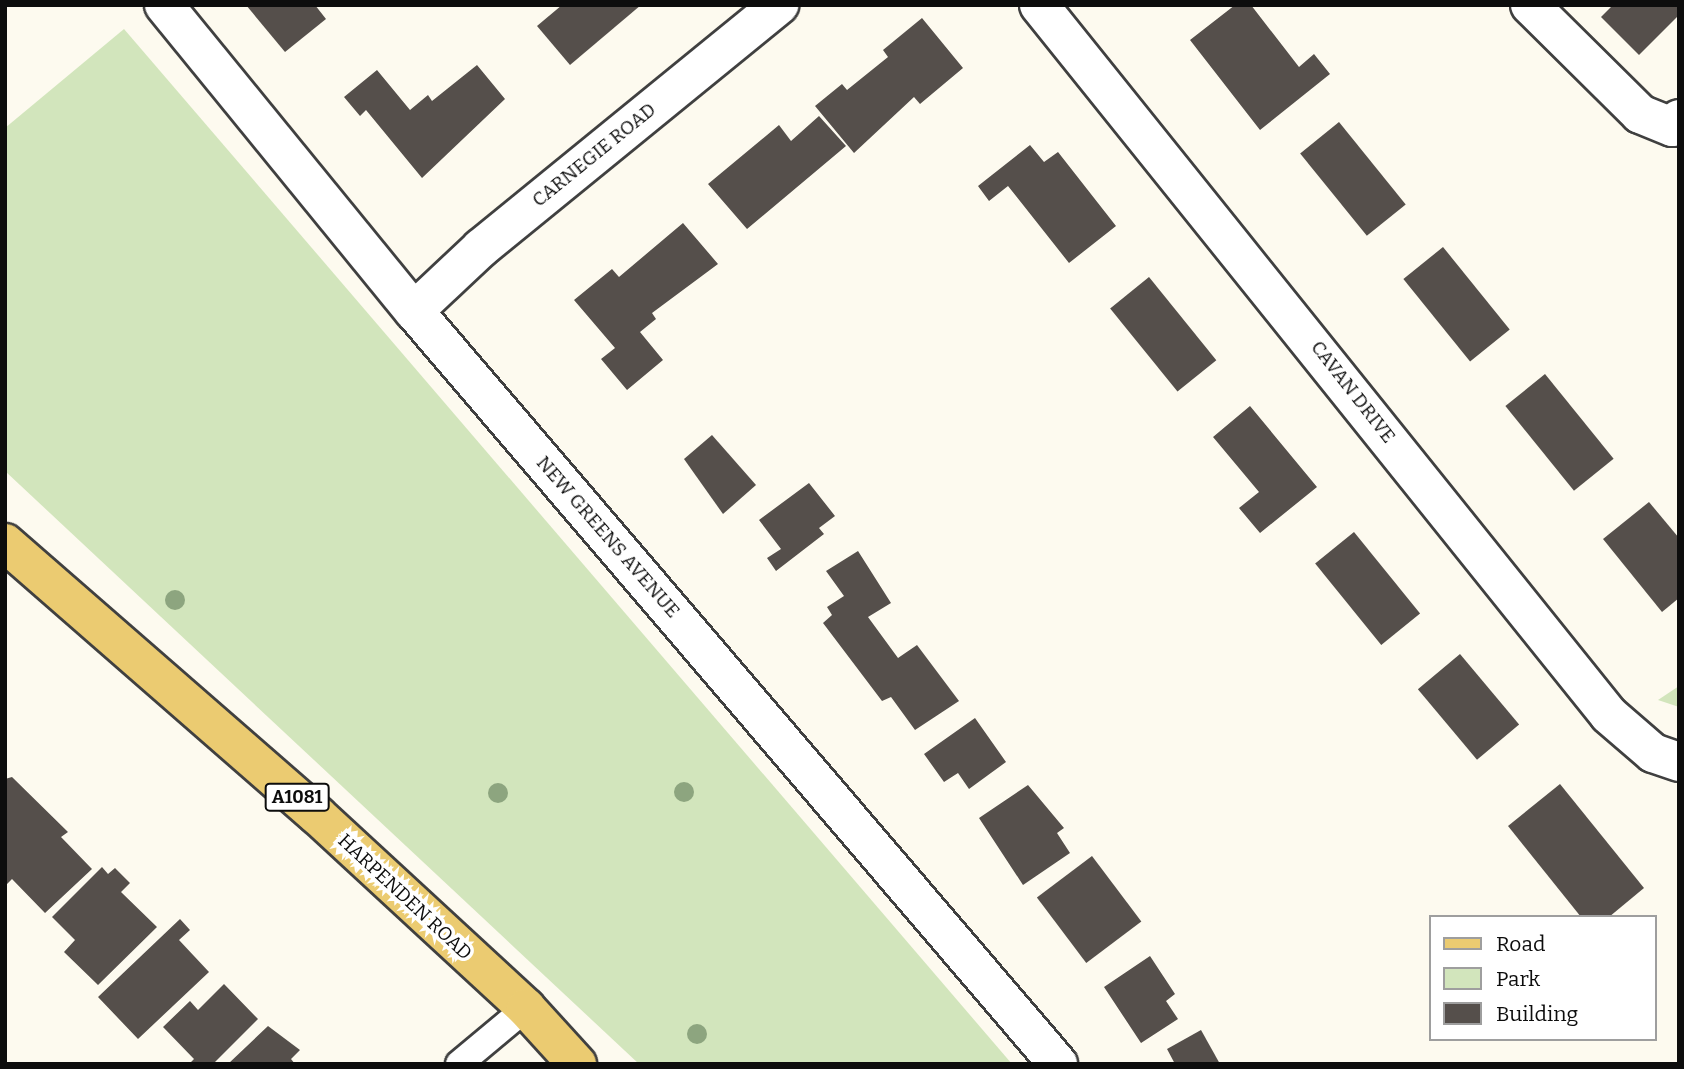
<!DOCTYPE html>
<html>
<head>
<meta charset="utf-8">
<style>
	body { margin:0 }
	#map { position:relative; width:1684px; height:1069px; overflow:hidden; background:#fdfaef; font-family:Bitter,serif }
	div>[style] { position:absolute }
	.green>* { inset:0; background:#d2e5bc }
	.building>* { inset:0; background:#554f4b; transform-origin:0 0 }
	.roads { filter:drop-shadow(2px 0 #404040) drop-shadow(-2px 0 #404040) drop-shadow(0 2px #404040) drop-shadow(0 -2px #404040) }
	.service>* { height:26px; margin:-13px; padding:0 13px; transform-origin:13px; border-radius:13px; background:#fff }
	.minor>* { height:38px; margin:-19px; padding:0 19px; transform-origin:19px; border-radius:19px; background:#fff }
	.primary>* { height:38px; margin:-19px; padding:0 19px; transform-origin:19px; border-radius:19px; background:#ebcb71 }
	.trees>* { width:20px; height:20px; margin:-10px; border-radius:50%; background:#8da57f }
	span { translate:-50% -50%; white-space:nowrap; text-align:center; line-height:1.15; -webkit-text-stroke:7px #fff; paint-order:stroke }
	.shield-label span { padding:2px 5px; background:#fff; border:2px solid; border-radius:5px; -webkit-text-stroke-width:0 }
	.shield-label { font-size:18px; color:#0d0d0d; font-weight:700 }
	.street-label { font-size:19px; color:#0d0d0d }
	.frame { position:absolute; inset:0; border:7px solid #0d0d0d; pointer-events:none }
	.legend { position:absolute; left:1429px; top:915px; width:228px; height:126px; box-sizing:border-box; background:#fff; border:2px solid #9e9e9e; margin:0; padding:9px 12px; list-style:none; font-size:21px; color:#0d0d0d }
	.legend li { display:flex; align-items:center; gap:14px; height:35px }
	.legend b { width:35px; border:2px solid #9e9e9e }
</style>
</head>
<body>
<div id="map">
	<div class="green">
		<div style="clip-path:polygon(124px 29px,1012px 1064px,639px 1064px,5px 471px,5px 128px)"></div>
		<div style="clip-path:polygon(1679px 686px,1679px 707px,1658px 700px)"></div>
	</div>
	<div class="building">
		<div style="clip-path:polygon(246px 5px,315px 5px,326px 19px,285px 52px)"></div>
		<div style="clip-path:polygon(562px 5px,641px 5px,570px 65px,537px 26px)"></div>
		<div style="clip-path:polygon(1235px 5px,1251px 5px,1299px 67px,1314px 54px,1330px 74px,1260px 130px,1190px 40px)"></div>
		<div style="clip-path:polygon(1613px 5px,1679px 5px,1679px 15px,1639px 55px,1601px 17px)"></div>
		<div style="clip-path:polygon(922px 18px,963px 68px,920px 104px,914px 97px,854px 153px,815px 106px,842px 84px,847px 90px,888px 57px,883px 50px)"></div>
		<div style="clip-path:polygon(477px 65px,505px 99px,422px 178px,366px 110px,360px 116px,344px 97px,377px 70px,410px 110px,428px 95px,432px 101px)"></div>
		<div style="clip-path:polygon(819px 116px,846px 146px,747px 229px,708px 184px,779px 125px,791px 141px)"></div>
		<div style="left:1339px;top:122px;width:106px;height:50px;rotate:51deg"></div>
		<div style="clip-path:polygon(1030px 145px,1044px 162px,1058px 152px,1116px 226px,1069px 263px,1008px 186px,989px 201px,978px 186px)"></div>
		<div style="clip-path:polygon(683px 223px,718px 264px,652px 313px,656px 319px,640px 332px,663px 360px,627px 390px,601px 359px,615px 348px,574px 300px,612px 269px,619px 277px)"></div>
		<div style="left:1443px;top:247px;width:106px;height:51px;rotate:51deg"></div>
		<div style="left:1149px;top:277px;width:107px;height:50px;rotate:51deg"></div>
		<div style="left:1545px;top:374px;width:109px;height:51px;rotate:51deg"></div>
		<div style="clip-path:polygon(1250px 406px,1317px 487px,1260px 533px,1239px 508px,1259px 492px,1213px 437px)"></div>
		<div style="clip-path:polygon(712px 435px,756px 485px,723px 514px,684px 459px)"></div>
		<div style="clip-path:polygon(809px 483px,835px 516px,819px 528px,824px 534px,776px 571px,767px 558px,781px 549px,759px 520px)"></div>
		<div style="clip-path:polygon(1649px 502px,1679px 538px,1679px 598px,1662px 612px,1603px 539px)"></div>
		<div style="left:1354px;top:532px;width:105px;height:50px;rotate:51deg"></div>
		<div style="clip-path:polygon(858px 551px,891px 603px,868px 617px,898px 658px,917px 645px,959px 701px,915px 730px,891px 697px,882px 701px,823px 623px,832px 615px,827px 607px,844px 596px,826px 571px)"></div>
		<div style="left:1460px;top:654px;width:92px;height:55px;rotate:50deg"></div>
		<div style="clip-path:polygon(975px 718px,1006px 762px,969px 789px,958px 773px,944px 782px,924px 754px)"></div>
		<div style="clip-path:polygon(12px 777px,68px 832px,61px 837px,92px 869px,45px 913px,12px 879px,5px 886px,5px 779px)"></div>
		<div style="clip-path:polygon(1560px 784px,1644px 888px,1609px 917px,1581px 917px,1508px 826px)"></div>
		<div style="clip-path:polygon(1028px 785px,1064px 828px,1057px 833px,1070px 853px,1023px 885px,979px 818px)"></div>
		<div style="left:1092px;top:856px;width:82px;height:69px;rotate:53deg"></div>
		<div style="clip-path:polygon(102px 867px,108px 874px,115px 868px,130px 883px,121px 892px,157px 927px,98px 985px,64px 952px,75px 940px,52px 917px)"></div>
		<div style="clip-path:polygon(180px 919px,190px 930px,179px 940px,209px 972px,138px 1039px,98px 997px)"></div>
		<div style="clip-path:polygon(1150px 956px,1175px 994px,1166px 1001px,1178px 1019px,1141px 1043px,1104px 987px)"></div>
		<div style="clip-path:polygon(224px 984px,258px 1019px,213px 1064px,189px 1064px,194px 1059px,163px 1027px,190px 1001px,198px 1010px)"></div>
		<div style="clip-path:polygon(268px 1026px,300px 1050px,291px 1059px,295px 1064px,228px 1064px)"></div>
		<div style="clip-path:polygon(1201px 1030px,1220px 1064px,1175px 1064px,1167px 1049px)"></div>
	</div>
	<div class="roads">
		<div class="service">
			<div style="left:459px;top:1064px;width:87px;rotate:-39.9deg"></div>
		</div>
		<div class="minor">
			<div style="left:164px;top:5px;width:395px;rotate:50.8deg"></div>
			<div style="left:414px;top:311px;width:991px;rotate:49.46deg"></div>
			<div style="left:1039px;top:5px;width:910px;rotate:51.24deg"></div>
			<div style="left:1609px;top:715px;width:58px;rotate:40.8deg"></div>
			<div style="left:1653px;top:753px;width:28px;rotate:19deg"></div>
			<div style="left:1530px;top:5px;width:155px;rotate:44.7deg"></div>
			<div style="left:1640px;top:114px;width:35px;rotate:22deg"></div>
			<div style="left:1673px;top:127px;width:10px;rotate:-53deg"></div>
			<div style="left:414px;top:311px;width:92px;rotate:-43.2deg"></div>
			<div style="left:481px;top:248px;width:385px;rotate:-39.2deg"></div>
		</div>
		<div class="primary">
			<div style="left:5px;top:543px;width:414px;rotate:41.1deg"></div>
			<div style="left:317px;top:815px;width:284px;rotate:42.7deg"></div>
			<div style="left:526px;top:1008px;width:76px;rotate:47.7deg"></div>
		</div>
	</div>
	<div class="trees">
		<div style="left:175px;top:600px"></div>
		<div style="left:684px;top:792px"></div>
		<div style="left:498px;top:793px"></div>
		<div style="left:697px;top:1034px"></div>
	</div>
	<div class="shield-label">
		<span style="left:297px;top:797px">A1081</span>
	</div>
	<div class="street-label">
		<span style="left:594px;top:155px;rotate:-39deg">CARNEGIE ROAD</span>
		<span style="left:1353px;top:392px;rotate:52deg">CAVAN DRIVE</span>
		<span style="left:608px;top:537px;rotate:49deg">NEW GREENS AVENUE</span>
		<span style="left:405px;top:897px;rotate:43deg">HARPENDEN ROAD</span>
	</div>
	<div class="frame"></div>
	<ul class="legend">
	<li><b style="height:9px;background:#ebcb71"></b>Road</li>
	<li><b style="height:19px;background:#d2e5bc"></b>Park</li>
	<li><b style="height:19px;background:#554f4b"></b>Building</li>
	</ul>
</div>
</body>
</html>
